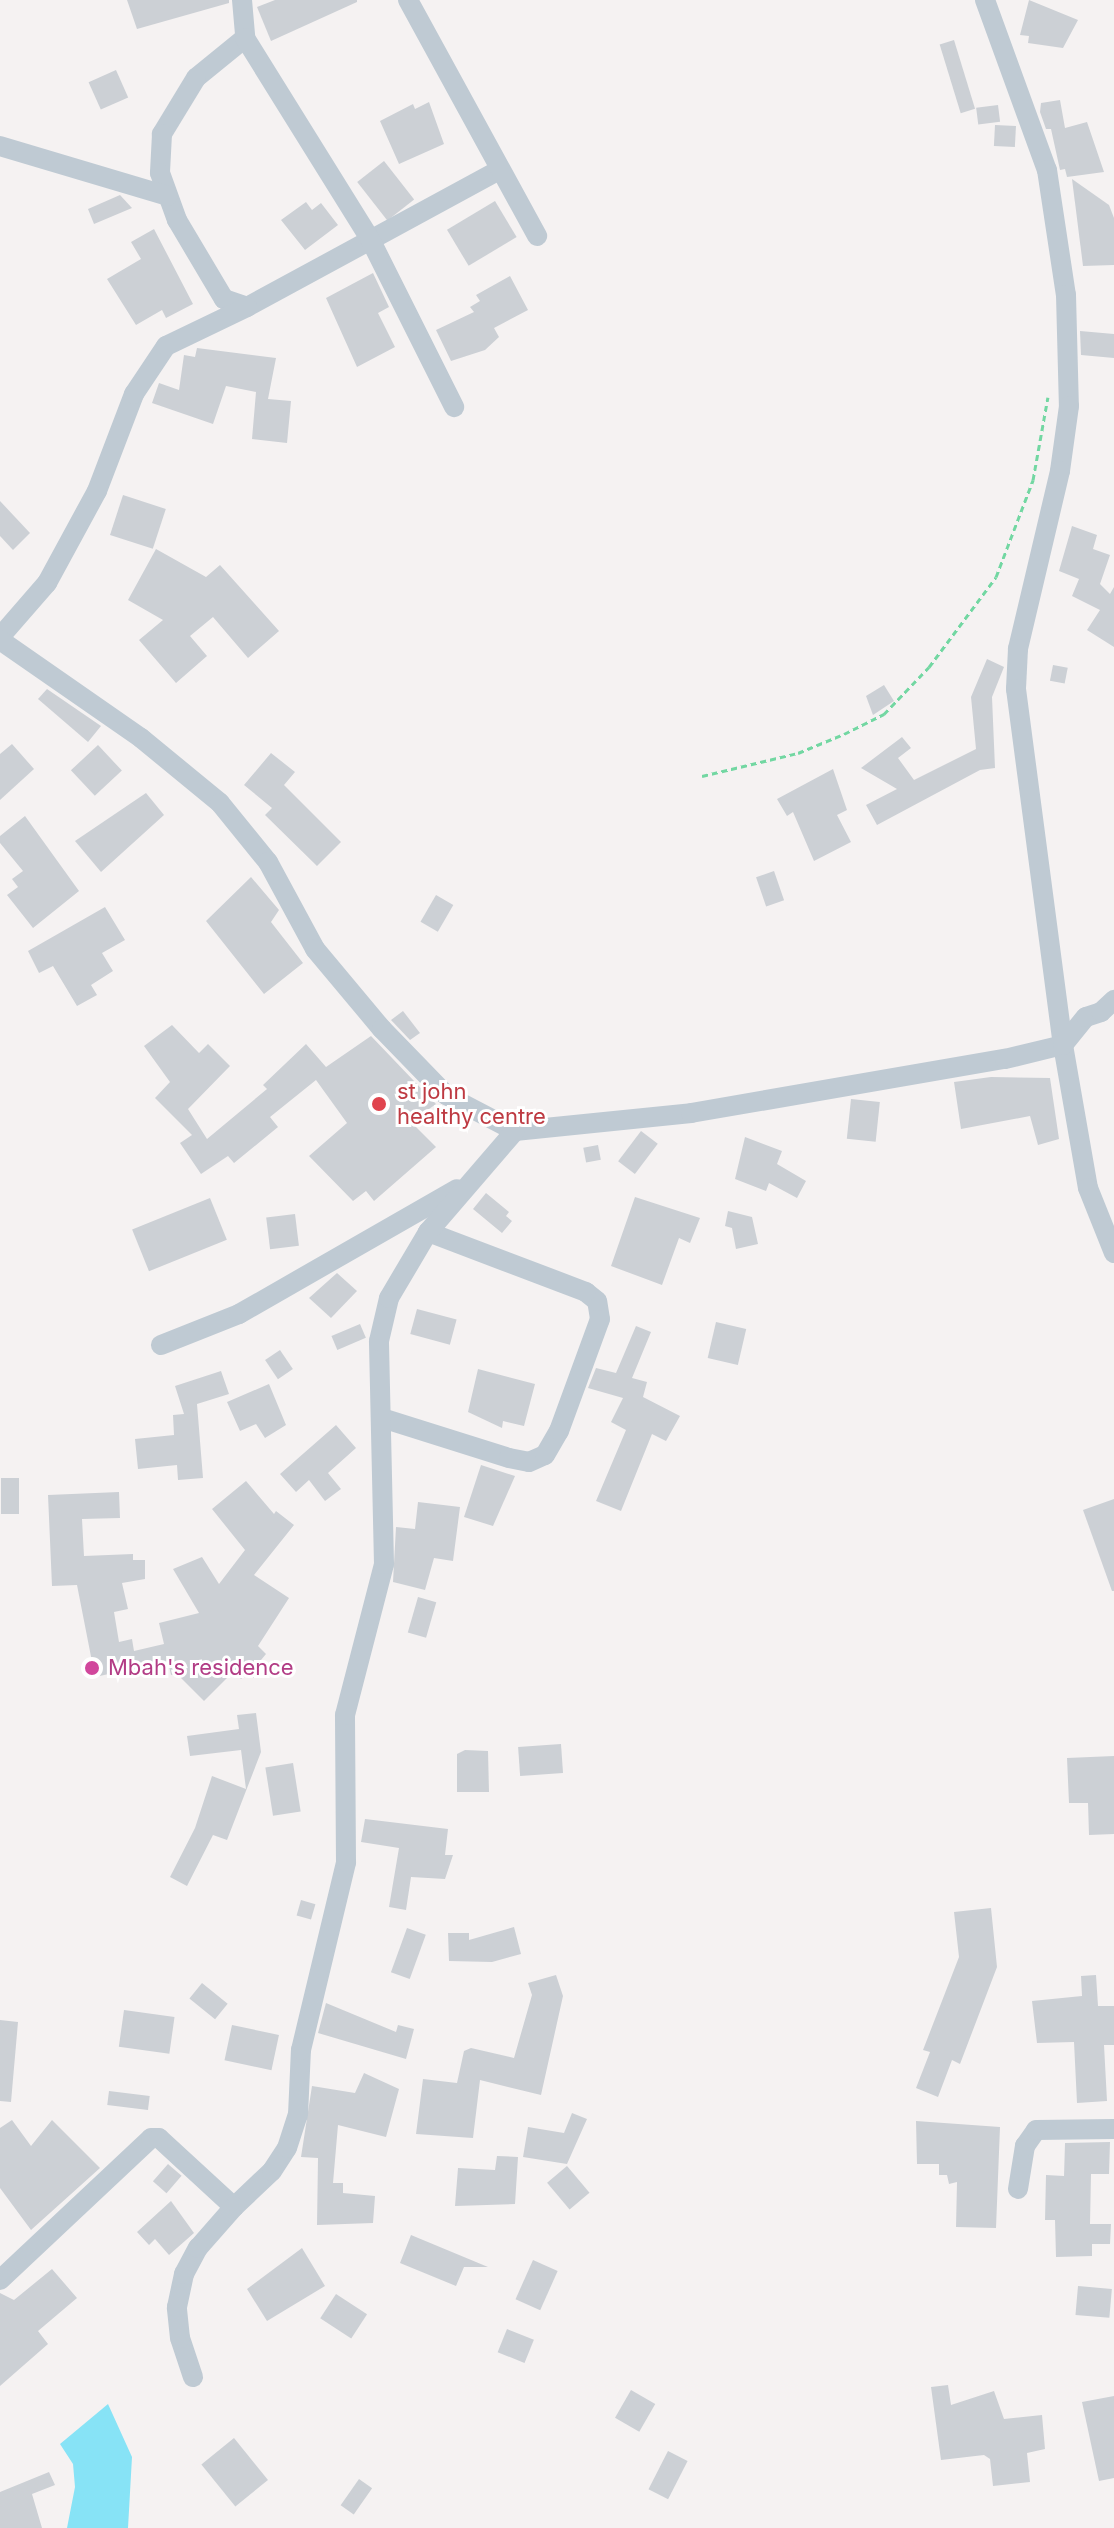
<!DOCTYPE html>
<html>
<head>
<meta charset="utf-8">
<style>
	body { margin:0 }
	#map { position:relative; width:1114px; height:2528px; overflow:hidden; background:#f5f2f2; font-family:Inter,sans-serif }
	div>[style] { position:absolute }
	.water>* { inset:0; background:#87e3f6 }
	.building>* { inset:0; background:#ccd0d5; transform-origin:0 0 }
	.path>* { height:3px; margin-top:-1.5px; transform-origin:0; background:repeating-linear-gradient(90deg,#72d7a2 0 6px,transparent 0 10px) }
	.minor>* { height:20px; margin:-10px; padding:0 10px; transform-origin:10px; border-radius:10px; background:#bfcad3 }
	.dots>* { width:22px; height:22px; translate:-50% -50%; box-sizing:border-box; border:4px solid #fff; border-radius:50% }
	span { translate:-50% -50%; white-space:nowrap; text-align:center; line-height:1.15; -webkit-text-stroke:6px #fff; paint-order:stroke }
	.health-label { font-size:22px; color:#be3a42 }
	.left { translate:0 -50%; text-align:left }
	.hotel-label { font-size:22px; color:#b23c85 }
</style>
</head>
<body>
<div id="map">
	<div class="water">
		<div style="clip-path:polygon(108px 2404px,132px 2457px,128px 2528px,67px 2528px,75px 2487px,73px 2464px,60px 2444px)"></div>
	</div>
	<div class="building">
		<div style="clip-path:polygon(127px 0,229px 0,229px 3px,137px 29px)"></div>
		<div style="clip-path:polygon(275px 0,357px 0,357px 2px,271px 41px,257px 7px)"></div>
		<div style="clip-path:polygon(1029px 0,1078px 20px,1063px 48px,1028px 43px,1029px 36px,1020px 35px)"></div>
		<div style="left:954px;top:40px;width:72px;height:15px;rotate:73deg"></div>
		<div style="left:116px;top:70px;width:30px;height:30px;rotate:66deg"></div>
		<div style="clip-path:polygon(1060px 100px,1065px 128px,1087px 122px,1104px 172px,1067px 177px,1065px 169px,1060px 170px,1051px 129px,1046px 129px,1040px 112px,1041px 103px)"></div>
		<div style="clip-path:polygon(429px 102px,444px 144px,399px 164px,380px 121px,413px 104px,415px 109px)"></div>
		<div style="left:998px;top:105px;width:17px;height:22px;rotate:83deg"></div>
		<div style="left:995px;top:125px;width:21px;height:21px;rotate:3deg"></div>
		<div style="left:384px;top:161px;width:49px;height:34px;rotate:52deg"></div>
		<div style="clip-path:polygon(1072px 179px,1109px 205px,1114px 218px,1114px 265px,1083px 266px)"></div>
		<div style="clip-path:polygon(120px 195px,132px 208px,94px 224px,88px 209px)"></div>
		<div style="left:495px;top:201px;width:42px;height:56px;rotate:59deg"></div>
		<div style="clip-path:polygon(306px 202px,312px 210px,321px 203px,338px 225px,305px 250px,281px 220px)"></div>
		<div style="clip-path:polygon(154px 229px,193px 304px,166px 318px,162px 310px,136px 325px,107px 279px,141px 259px,131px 242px)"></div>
		<div style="clip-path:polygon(373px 273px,389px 307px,378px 313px,395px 347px,357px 367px,326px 298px)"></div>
		<div style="clip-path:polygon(510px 276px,528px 310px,494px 328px,499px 337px,485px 350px,451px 361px,436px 330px,474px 312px,470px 307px,480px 301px,476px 295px)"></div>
		<div style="clip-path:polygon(1080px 331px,1114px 334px,1114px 358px,1081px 355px)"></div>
		<div style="clip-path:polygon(197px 348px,276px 358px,268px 399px,291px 401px,287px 443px,252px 439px,256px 392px,226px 386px,213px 424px,152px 403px,159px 383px,179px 390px,184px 355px,195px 357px)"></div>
		<div style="left:123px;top:495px;width:45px;height:42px;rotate:18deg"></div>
		<div style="clip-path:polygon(0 501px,30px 533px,13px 550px,0 536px)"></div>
		<div style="clip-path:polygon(1072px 526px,1097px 535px,1093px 549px,1110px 555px,1100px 584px,1110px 594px,1114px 587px,1114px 647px,1087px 630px,1100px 610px,1072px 596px,1079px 579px,1059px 571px)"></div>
		<div style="clip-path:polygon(156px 549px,206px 577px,220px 565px,279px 631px,248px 658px,213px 617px,190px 636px,207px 656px,176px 683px,139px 640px,163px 620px,128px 600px)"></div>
		<div style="clip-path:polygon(987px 659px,1004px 667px,992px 697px,995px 768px,980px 770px,877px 825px,866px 805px,897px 789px,861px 768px,902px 737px,911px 748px,898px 758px,914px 780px,976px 749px,971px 697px)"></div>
		<div style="left:1053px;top:665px;width:15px;height:16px;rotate:11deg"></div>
		<div style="clip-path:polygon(884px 685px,894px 701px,873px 715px,866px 696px)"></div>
		<div style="clip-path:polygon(47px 689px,101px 726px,88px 742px,38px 699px)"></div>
		<div style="clip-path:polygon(12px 744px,34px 769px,0 800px,0 754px)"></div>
		<div style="left:98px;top:745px;width:35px;height:37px;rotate:47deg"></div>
		<div style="clip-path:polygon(271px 753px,295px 772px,284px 785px,341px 842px,317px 866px,265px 815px,272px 808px,244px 785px)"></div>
		<div style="clip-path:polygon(833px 769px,847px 810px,837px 815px,851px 842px,814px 861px,793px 812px,787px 816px,777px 799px)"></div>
		<div style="clip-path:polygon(146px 793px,164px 815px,101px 872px,75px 841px)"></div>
		<div style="clip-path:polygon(25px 816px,79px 891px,33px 928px,7px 895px,18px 887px,12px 879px,23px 871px,0 843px,0 836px)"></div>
		<div style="left:774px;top:871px;width:31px;height:19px;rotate:71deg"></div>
		<div style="clip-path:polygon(251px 877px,279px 910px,271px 922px,303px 963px,264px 994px,206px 921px)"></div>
		<div style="left:436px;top:895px;width:20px;height:31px;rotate:30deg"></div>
		<div style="clip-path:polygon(105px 907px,125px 940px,102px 953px,113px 971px,91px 985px,97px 995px,77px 1006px,53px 966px,39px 973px,28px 951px)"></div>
		<div style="clip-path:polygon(403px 1011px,420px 1033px,410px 1040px,391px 1020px)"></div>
		<div style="clip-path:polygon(172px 1025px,199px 1053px,208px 1044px,230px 1066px,188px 1109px,207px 1139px,267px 1089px,263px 1085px,306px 1044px,326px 1067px,371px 1036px,436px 1104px,411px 1122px,436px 1147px,374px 1201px,366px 1191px,353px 1201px,309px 1156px,347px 1123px,316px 1080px,270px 1117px,278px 1127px,234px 1163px,228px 1156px,201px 1174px,180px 1143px,192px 1135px,155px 1098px,170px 1082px,144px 1046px)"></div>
		<div style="clip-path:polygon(991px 1077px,1050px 1078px,1059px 1139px,1038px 1145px,1030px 1116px,961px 1129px,954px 1082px)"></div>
		<div style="left:851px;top:1099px;width:29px;height:40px;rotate:6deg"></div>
		<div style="left:641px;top:1131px;width:21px;height:38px;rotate:37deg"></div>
		<div style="clip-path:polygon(745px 1137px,782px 1151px,777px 1164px,806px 1181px,797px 1198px,769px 1183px,766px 1191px,735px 1179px)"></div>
		<div style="left:598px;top:1145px;width:15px;height:15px;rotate:79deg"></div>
		<div style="clip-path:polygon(486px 1193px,509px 1212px,506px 1216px,512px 1221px,502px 1233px,473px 1209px)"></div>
		<div style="clip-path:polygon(635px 1197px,700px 1218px,690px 1243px,679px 1238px,662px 1285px,611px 1266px)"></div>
		<div style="left:210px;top:1198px;width:45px;height:84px;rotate:68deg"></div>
		<div style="clip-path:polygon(728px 1211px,752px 1217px,758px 1244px,736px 1249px,732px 1228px,725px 1226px)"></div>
		<div style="left:295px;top:1214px;width:32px;height:29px;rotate:83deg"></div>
		<div style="clip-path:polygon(337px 1273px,357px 1291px,331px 1318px,309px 1298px)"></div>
		<div style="left:417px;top:1309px;width:41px;height:26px;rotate:15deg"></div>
		<div style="left:716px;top:1322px;width:31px;height:37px;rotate:13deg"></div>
		<div style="left:360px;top:1324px;width:15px;height:31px;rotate:67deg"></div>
		<div style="clip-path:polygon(636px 1326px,651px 1332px,632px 1378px,647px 1382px,643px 1397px,680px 1416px,666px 1441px,652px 1434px,621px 1511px,596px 1501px,626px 1430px,611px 1422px,623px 1398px,588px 1388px,596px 1368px,616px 1373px)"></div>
		<div style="left:280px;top:1350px;width:23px;height:18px;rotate:56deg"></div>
		<div style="clip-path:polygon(478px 1369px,535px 1384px,524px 1426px,503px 1421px,502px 1428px,468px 1412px)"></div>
		<div style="clip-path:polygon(221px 1371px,229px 1394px,197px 1404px,203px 1478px,178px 1480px,177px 1465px,138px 1469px,135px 1439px,174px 1435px,173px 1415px,184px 1414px,175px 1386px)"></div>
		<div style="clip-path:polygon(269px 1384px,286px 1425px,265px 1438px,256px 1424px,240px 1431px,227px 1402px)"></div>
		<div style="clip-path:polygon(336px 1425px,356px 1448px,328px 1473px,341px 1489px,325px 1501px,309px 1480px,296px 1492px,280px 1474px)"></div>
		<div style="clip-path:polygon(481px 1465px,515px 1476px,493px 1526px,464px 1517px)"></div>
		<div style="left:1px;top:1478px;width:18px;height:36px"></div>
		<div style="clip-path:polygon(246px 1481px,274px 1514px,276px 1511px,294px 1525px,254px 1575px,289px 1598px,258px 1646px,266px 1654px,261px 1660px,266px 1666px,254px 1678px,248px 1672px,241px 1679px,234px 1671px,204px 1701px,177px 1674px,171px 1675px,168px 1661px,95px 1677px,77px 1585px,52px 1586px,48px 1495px,119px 1492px,120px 1518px,82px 1519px,84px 1556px,133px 1554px,133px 1560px,145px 1560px,145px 1579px,122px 1583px,128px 1609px,114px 1612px,119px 1642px,132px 1639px,134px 1651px,164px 1644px,159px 1623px,199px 1613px,173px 1569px,202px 1557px,219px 1584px,245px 1550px,212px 1509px)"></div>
		<div style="clip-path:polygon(1114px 1499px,1114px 1591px,1112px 1591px,1083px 1510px)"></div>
		<div style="clip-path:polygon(418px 1502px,460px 1507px,453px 1561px,434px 1558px,425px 1590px,393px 1582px,396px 1527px,415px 1529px)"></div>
		<div style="left:418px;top:1597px;width:19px;height:37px;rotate:16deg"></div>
		<div style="clip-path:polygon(256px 1713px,261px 1752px,227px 1840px,213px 1835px,187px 1886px,170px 1877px,195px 1828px,212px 1776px,246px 1789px,241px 1750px,190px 1756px,187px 1736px,239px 1729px,237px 1715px)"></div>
		<div style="left:561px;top:1744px;width:29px;height:43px;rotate:86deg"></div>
		<div style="clip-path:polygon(465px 1750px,488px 1751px,489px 1792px,457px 1792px,457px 1754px)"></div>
		<div style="clip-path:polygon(1114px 1756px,1114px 1834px,1089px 1835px,1088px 1803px,1069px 1803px,1067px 1758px)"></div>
		<div style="left:293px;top:1763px;width:49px;height:28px;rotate:81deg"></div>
		<div style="clip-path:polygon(365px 1819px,448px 1829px,445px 1855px,453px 1855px,445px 1879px,411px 1877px,406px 1910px,389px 1907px,399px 1848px,361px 1842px)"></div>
		<div style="left:301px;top:1900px;width:15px;height:16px;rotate:16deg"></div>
		<div style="clip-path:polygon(991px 1908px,997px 1967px,960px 2064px,952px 2060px,938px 2097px,916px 2088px,930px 2052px,923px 2050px,959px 1957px,954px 1912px)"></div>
		<div style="clip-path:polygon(514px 1927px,521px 1954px,492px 1962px,449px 1961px,448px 1933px,469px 1933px,469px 1940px)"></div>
		<div style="left:407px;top:1928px;width:20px;height:47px;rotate:20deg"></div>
		<div style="clip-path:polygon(556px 1975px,563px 1996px,541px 2095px,480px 2080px,473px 2138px,416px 2134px,423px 2079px,457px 2083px,464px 2051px,471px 2048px,514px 2058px,532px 1995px,528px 1983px)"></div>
		<div style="clip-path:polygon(1096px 1975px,1098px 2006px,1114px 2006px,1114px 2045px,1104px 2045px,1107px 2101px,1077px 2103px,1074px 2042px,1037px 2043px,1032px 2001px,1082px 1996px,1081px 1976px)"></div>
		<div style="left:202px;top:1983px;width:33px;height:20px;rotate:39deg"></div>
		<div style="clip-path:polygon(326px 2003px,396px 2032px,398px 2025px,414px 2029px,406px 2059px,318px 2033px)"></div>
		<div style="left:124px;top:2010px;width:51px;height:37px;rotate:8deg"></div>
		<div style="clip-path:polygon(0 2020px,18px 2022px,11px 2102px,0 2101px)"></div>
		<div style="left:232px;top:2025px;width:48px;height:36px;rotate:12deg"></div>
		<div style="clip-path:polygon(364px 2073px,399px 2089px,386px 2137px,338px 2125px,333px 2183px,343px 2183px,343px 2193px,375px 2196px,373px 2223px,317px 2225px,318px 2158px,301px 2157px,312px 2086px,355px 2093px)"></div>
		<div style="left:109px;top:2091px;width:41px;height:14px;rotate:7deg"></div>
		<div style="clip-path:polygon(572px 2113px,587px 2119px,567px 2164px,523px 2157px,528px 2127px,564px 2133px)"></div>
		<div style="clip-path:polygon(12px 2120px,31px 2146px,52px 2120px,100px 2168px,31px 2230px,0 2188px,0 2128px)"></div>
		<div style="clip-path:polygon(916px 2121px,1000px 2127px,996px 2228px,956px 2227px,957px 2182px,949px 2184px,947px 2175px,939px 2175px,939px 2164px,917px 2164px)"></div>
		<div style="clip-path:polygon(1110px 2142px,1109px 2174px,1091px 2174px,1090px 2224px,1111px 2224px,1110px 2244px,1092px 2244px,1092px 2256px,1056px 2257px,1055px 2220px,1045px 2220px,1046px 2175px,1064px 2176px,1065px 2143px)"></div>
		<div style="clip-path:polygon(497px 2156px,518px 2157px,515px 2204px,455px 2206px,458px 2168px,495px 2170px)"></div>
		<div style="left:168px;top:2164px;width:18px;height:23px;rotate:41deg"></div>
		<div style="left:567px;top:2166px;width:35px;height:26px;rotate:50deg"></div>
		<div style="clip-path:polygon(171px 2201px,194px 2233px,169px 2255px,155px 2239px,149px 2245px,137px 2232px)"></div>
		<div style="clip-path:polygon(411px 2235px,488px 2267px,464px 2267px,456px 2286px,400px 2263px)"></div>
		<div style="clip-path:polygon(302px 2248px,325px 2286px,267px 2321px,247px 2289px)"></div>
		<div style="left:533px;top:2260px;width:27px;height:43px;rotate:24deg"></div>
		<div style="clip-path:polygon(52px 2269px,77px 2298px,38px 2331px,48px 2344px,0 2386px,0 2293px,14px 2300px)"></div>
		<div style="left:1078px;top:2286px;width:34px;height:29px;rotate:5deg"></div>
		<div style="left:336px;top:2294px;width:37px;height:29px;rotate:33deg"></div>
		<div style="left:507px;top:2329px;width:29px;height:25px;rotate:22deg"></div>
		<div style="clip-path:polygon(948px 2385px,951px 2405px,994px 2391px,1004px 2419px,1042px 2415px,1045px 2449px,1027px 2453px,1030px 2482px,993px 2486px,990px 2459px,984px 2455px,941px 2460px,931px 2387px)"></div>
		<div style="left:631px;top:2390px;width:28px;height:32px;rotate:30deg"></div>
		<div style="clip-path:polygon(1114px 2396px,1114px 2478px,1099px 2481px,1082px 2402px)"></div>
		<div style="left:234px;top:2438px;width:54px;height:42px;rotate:51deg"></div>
		<div style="left:668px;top:2451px;width:22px;height:43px;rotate:27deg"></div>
		<div style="clip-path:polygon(49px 2472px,55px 2485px,32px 2494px,42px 2528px,0 2528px,0 2492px)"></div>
		<div style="left:359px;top:2479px;width:16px;height:32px;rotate:35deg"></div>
	</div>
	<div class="path">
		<div style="left:702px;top:776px;width:99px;rotate:-13.5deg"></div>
		<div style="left:798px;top:753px;width:50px;rotate:-22.4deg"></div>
		<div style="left:844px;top:734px;width:45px;rotate:-26.6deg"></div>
		<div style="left:884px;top:714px;width:65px;rotate:-46.2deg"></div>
		<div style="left:929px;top:667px;width:112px;rotate:-53.3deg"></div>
		<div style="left:996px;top:577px;width:104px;rotate:-69.1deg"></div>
		<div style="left:1033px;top:480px;width:84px;rotate:-79.8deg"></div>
	</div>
	<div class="minor">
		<div style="left:242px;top:0;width:38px;rotate:85deg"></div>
		<div style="left:245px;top:38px;width:63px;rotate:140.8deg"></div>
		<div style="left:196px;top:78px;width:66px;rotate:121.3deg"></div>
		<div style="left:162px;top:134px;width:39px;rotate:93deg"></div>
		<div style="left:160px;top:173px;width:50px;rotate:70.1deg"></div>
		<div style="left:177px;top:220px;width:92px;rotate:59.3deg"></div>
		<div style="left:224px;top:299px;width:24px;rotate:19deg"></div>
		<div style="left:247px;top:307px;width:287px;rotate:-28.5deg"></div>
		<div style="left:408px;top:0;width:269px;rotate:61.3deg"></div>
		<div style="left:985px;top:0;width:181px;rotate:70deg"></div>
		<div style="left:1047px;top:170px;width:126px;rotate:81.4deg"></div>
		<div style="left:1066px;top:295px;width:111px;rotate:88.5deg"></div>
		<div style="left:1069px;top:406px;width:66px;rotate:97.9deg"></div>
		<div style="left:1060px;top:471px;width:183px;rotate:103.3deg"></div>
		<div style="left:1018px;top:649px;width:40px;rotate:92.9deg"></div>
		<div style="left:1016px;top:689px;width:359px;rotate:82.5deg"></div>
		<div style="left:1063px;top:1045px;width:145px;rotate:80.1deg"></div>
		<div style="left:1088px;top:1188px;width:70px;rotate:68.2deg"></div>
		<div style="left:245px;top:38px;width:237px;rotate:58.1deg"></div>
		<div style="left:370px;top:239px;width:188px;rotate:63.4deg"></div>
		<div style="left:0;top:146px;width:175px;rotate:16.6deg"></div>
		<div style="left:0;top:637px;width:72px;rotate:-49deg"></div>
		<div style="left:47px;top:583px;width:105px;rotate:-61.5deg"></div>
		<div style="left:97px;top:491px;width:104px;rotate:-69.1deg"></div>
		<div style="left:134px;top:394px;width:58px;rotate:-56.3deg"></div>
		<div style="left:166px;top:346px;width:90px;rotate:-25.7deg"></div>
		<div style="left:0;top:640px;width:172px;rotate:34.8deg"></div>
		<div style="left:141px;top:738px;width:102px;rotate:39.4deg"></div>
		<div style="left:220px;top:803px;width:76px;rotate:50.9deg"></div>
		<div style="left:268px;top:862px;width:99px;rotate:61.6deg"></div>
		<div style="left:315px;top:949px;width:104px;rotate:50.1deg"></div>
		<div style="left:382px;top:1029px;width:92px;rotate:45.9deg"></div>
		<div style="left:446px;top:1095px;width:78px;rotate:27.6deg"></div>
		<div style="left:515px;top:1131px;width:177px;rotate:-5.8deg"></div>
		<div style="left:691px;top:1113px;width:319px;rotate:-9.8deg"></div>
		<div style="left:1005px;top:1059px;width:60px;rotate:-13.6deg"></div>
		<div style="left:1063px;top:1045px;width:36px;rotate:-51deg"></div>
		<div style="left:1086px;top:1017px;width:16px;rotate:-18deg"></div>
		<div style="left:1101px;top:1012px;width:18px;rotate:-43deg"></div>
		<div style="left:161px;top:1345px;width:84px;rotate:-21.7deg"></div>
		<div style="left:239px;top:1314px;width:251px;rotate:-29.8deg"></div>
		<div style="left:382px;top:1418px;width:133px;rotate:17.5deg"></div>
		<div style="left:509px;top:1458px;width:20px;rotate:11deg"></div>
		<div style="left:529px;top:1462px;width:17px;rotate:-24deg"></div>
		<div style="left:545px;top:1455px;width:28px;rotate:-60deg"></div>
		<div style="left:559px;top:1431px;width:119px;rotate:-69.9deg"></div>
		<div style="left:600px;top:1319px;width:18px;rotate:-99deg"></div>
		<div style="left:597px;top:1301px;width:14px;rotate:-141deg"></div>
		<div style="left:586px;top:1292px;width:169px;rotate:-159.2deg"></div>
		<div style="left:1018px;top:2189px;width:44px;rotate:-80.8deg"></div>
		<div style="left:1025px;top:2146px;width:19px;rotate:-55deg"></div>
		<div style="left:1036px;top:2130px;width:78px;rotate:-0.7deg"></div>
		<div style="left:0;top:2280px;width:207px;rotate:-43.2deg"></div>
		<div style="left:151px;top:2138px;width:8px"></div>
		<div style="left:159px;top:2138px;width:102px;rotate:42.6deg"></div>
		<div style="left:234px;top:2207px;width:52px;rotate:-43.5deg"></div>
		<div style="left:272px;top:2171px;width:27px;rotate:-57deg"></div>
		<div style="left:287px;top:2148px;width:35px;rotate:-72deg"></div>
		<div style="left:298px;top:2115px;width:65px;rotate:-87.4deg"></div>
		<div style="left:301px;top:2050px;width:193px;rotate:-76.5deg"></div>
		<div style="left:346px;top:1862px;width:147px;rotate:-90.4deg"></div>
		<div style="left:345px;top:1715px;width:156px;rotate:-75.5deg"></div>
		<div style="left:384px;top:1564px;width:223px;rotate:-91.3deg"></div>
		<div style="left:379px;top:1341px;width:44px;rotate:-76.9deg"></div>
		<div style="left:389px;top:1298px;width:77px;rotate:-59.4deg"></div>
		<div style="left:428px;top:1232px;width:133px;rotate:-49.3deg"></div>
		<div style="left:193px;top:2377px;width:41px;rotate:-108.4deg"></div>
		<div style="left:180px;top:2338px;width:31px;rotate:-96deg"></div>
		<div style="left:177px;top:2307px;width:34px;rotate:-78deg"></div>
		<div style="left:184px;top:2274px;width:30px;rotate:-62deg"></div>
		<div style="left:198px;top:2248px;width:55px;rotate:-48.7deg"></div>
	</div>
	<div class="dots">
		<div style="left:379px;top:1104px;background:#e0444e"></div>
		<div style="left:92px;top:1668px;background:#d1479c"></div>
	</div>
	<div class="health-label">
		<span class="left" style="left:397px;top:1104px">st john<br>healthy centre</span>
	</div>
	<div class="hotel-label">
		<span class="left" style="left:108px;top:1668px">Mbah's residence</span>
	</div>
</div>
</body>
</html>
